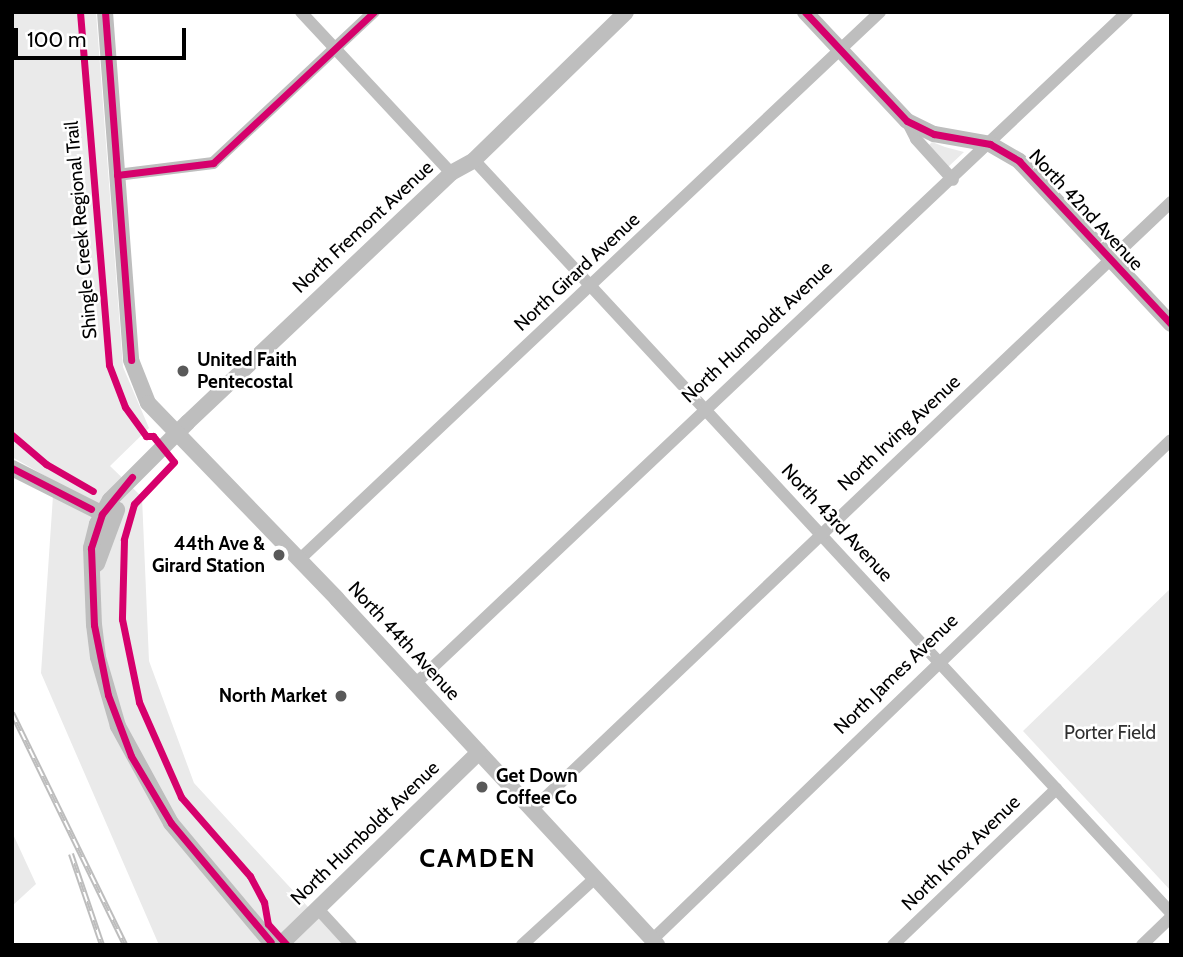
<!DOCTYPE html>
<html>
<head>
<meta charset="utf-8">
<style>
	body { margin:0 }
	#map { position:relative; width:1183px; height:957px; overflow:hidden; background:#fff; font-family:Cabin,sans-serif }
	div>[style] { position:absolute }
	.green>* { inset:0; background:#eaeaea }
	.minor>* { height:12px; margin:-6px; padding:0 6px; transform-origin:6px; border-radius:6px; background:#bebebe }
	.tertiary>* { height:16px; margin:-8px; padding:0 8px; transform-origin:8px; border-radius:8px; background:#bebebe }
	.rail>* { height:6px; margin-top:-3px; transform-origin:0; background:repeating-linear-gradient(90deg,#fff 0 10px,#bdbdbd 0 20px); box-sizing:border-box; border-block:2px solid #bdbdbd }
	.cycleway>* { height:7px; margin:-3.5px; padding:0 3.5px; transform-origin:3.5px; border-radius:3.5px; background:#d6006c }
	.dots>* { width:19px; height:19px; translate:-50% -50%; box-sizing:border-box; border:4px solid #fff; border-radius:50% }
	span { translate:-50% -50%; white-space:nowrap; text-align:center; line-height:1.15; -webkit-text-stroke:5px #fff; paint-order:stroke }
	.street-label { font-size:19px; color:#000 }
	.poi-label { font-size:19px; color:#000; font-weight:700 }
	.left { translate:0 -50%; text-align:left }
	.right { translate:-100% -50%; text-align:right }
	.park-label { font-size:19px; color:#303030 }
	.district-label { font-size:26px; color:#000; font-weight:700; letter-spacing:2px }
	.frame { position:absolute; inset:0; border:14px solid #000; pointer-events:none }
	.scale { position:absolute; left:14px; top:28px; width:172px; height:32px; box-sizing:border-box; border:4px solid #000; border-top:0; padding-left:9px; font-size:21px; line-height:24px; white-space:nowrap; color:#000; -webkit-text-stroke:5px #fff; paint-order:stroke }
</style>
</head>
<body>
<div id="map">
	<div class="green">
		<div style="clip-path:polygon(12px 12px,96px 12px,123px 367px,149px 428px,110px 466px,142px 497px,149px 661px,194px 783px,343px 945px,159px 945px,41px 673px,54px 481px,12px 457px)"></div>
		<div style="clip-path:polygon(932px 142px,945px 147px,964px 152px,948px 167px,928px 146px)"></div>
		<div style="clip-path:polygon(1171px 588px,1171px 891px,1023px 731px)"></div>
		<div style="clip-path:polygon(12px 832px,36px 884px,12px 906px)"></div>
	</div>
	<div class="minor">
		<div style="left:301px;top:12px;width:220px;rotate:47deg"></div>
		<div style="left:907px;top:121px;width:20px;rotate:63deg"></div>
		<div style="left:916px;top:139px;width:55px;rotate:47.9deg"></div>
		<div style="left:474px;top:160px;width:1026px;rotate:47.21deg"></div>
		<div style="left:117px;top:175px;width:97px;rotate:-7.1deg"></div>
		<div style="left:213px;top:163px;width:221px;rotate:-43.2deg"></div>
		<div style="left:300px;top:559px;width:797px;rotate:-43.32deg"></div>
		<div style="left:415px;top:684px;width:979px;rotate:-43.34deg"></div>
		<div style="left:533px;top:809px;width:881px;rotate:-43.57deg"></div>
		<div style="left:318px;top:909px;width:49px;rotate:47.5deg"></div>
		<div style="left:653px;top:939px;width:719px;rotate:-43.93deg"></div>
		<div style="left:522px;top:945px;width:99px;rotate:-42.5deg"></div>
		<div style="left:893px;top:945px;width:226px;rotate:-43.7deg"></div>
		<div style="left:1142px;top:945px;width:40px;rotate:-44deg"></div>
	</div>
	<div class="tertiary">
		<div style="left:105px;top:12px;width:349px;rotate:85.7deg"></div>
		<div style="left:131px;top:360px;width:46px;rotate:68.4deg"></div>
		<div style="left:148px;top:403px;width:272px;rotate:46deg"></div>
		<div style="left:337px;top:599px;width:471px;rotate:47.2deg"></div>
		<div style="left:805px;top:12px;width:149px;rotate:46.9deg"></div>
		<div style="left:907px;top:121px;width:30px;rotate:26deg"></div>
		<div style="left:934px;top:134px;width:57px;rotate:10.1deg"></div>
		<div style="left:990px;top:144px;width:34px;rotate:30deg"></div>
		<div style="left:1019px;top:161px;width:223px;rotate:47deg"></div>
		<div style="left:12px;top:468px;width:113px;rotate:26.8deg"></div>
		<div style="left:97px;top:564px;width:58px;rotate:-69.7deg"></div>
		<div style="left:273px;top:945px;width:159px;rotate:-129.9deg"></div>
		<div style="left:171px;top:823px;width:111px;rotate:-118.7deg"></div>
		<div style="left:118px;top:726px;width:72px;rotate:-106.2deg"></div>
		<div style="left:98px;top:657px;width:32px;rotate:-97deg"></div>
		<div style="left:94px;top:625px;width:77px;rotate:-92.2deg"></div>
		<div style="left:91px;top:548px;width:25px;rotate:-76deg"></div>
		<div style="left:97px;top:524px;width:27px;rotate:-62deg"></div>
		<div style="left:110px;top:500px;width:110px;rotate:-45deg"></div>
		<div style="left:188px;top:422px;width:362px;rotate:-43.4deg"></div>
		<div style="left:451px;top:173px;width:26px;rotate:-29deg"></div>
		<div style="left:474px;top:160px;width:212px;rotate:-44.2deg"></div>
		<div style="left:280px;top:945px;width:277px;rotate:-44.1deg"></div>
	</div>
	<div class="rail">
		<div style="left:12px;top:713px;width:258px;rotate:64deg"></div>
		<div style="left:71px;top:854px;width:96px;rotate:71.2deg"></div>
	</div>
	<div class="cycleway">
		<div style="left:80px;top:12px;width:354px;rotate:85.3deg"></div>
		<div style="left:109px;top:365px;width:45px;rotate:69.1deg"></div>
		<div style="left:125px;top:407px;width:36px;rotate:54deg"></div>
		<div style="left:105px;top:12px;width:349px;rotate:85.7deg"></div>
		<div style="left:805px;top:12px;width:149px;rotate:46.9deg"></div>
		<div style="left:907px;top:121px;width:30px;rotate:26deg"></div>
		<div style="left:934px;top:134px;width:57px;rotate:10.1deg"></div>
		<div style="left:990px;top:144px;width:34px;rotate:30deg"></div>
		<div style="left:1019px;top:161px;width:223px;rotate:47deg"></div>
		<div style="left:117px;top:175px;width:97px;rotate:-7.1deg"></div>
		<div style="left:213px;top:163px;width:221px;rotate:-43.2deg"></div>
		<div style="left:12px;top:435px;width:45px;rotate:40.5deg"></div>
		<div style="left:46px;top:464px;width:54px;rotate:29.9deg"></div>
		<div style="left:146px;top:436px;width:7px"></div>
		<div style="left:153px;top:436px;width:33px;rotate:51deg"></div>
		<div style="left:174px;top:462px;width:58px;rotate:133.6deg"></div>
		<div style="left:134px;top:504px;width:37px;rotate:106deg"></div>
		<div style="left:124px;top:540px;width:79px;rotate:91.5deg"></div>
		<div style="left:122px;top:619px;width:85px;rotate:78.4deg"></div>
		<div style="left:139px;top:702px;width:104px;rotate:66.1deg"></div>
		<div style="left:181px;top:797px;width:105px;rotate:48.9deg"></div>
		<div style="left:250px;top:876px;width:30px;rotate:62deg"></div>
		<div style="left:264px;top:902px;width:22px;rotate:80deg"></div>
		<div style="left:268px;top:924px;width:28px;rotate:48deg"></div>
		<div style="left:12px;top:468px;width:89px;rotate:27.4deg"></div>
		<div style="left:132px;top:477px;width:48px;rotate:129deg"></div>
		<div style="left:102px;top:514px;width:36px;rotate:108deg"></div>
		<div style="left:91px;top:548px;width:77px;rotate:87.8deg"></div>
		<div style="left:94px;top:625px;width:71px;rotate:78.7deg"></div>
		<div style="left:108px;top:695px;width:65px;rotate:69.3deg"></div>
		<div style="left:131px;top:756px;width:78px;rotate:59.2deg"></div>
		<div style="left:171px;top:823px;width:155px;rotate:50deg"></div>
	</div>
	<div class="dots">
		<div style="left:183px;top:371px;background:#595959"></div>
		<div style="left:279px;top:555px;background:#595959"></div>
		<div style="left:341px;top:696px;background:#595959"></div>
		<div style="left:482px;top:787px;background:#595959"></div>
	</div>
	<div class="street-label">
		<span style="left:1086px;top:210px;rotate:47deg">North 42nd Avenue</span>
		<span style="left:363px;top:227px;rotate:-43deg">North Fremont Avenue</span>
		<span style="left:81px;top:230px;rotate:-95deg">Shingle Creek Regional Trail</span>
		<span style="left:577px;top:272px;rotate:-43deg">North Girard Avenue</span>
		<span style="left:757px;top:332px;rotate:-43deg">North Humboldt Avenue</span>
		<span style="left:899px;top:433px;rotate:-43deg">North Irving Avenue</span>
		<span style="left:837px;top:523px;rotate:47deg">North 43rd Avenue</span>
		<span style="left:404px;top:641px;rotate:47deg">North 44th Avenue</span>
		<span style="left:896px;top:674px;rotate:-44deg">North James Avenue</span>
		<span style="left:365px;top:833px;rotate:-44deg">North Humboldt Avenue</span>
		<span style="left:961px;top:853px;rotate:-44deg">North Knox Avenue</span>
	</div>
	<div class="poi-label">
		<span class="left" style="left:197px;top:371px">United Faith<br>Pentecostal</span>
		<span class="right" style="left:265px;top:555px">44th Ave &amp;<br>Girard Station</span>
		<span class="right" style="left:327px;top:696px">North Market</span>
		<span class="left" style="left:496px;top:787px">Get Down<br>Coffee Co</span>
	</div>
	<div class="park-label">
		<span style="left:1110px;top:733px">Porter Field</span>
	</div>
	<div class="district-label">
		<span style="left:478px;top:859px">CAMDEN</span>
	</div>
	<div class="frame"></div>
	<div class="scale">100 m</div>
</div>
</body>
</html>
